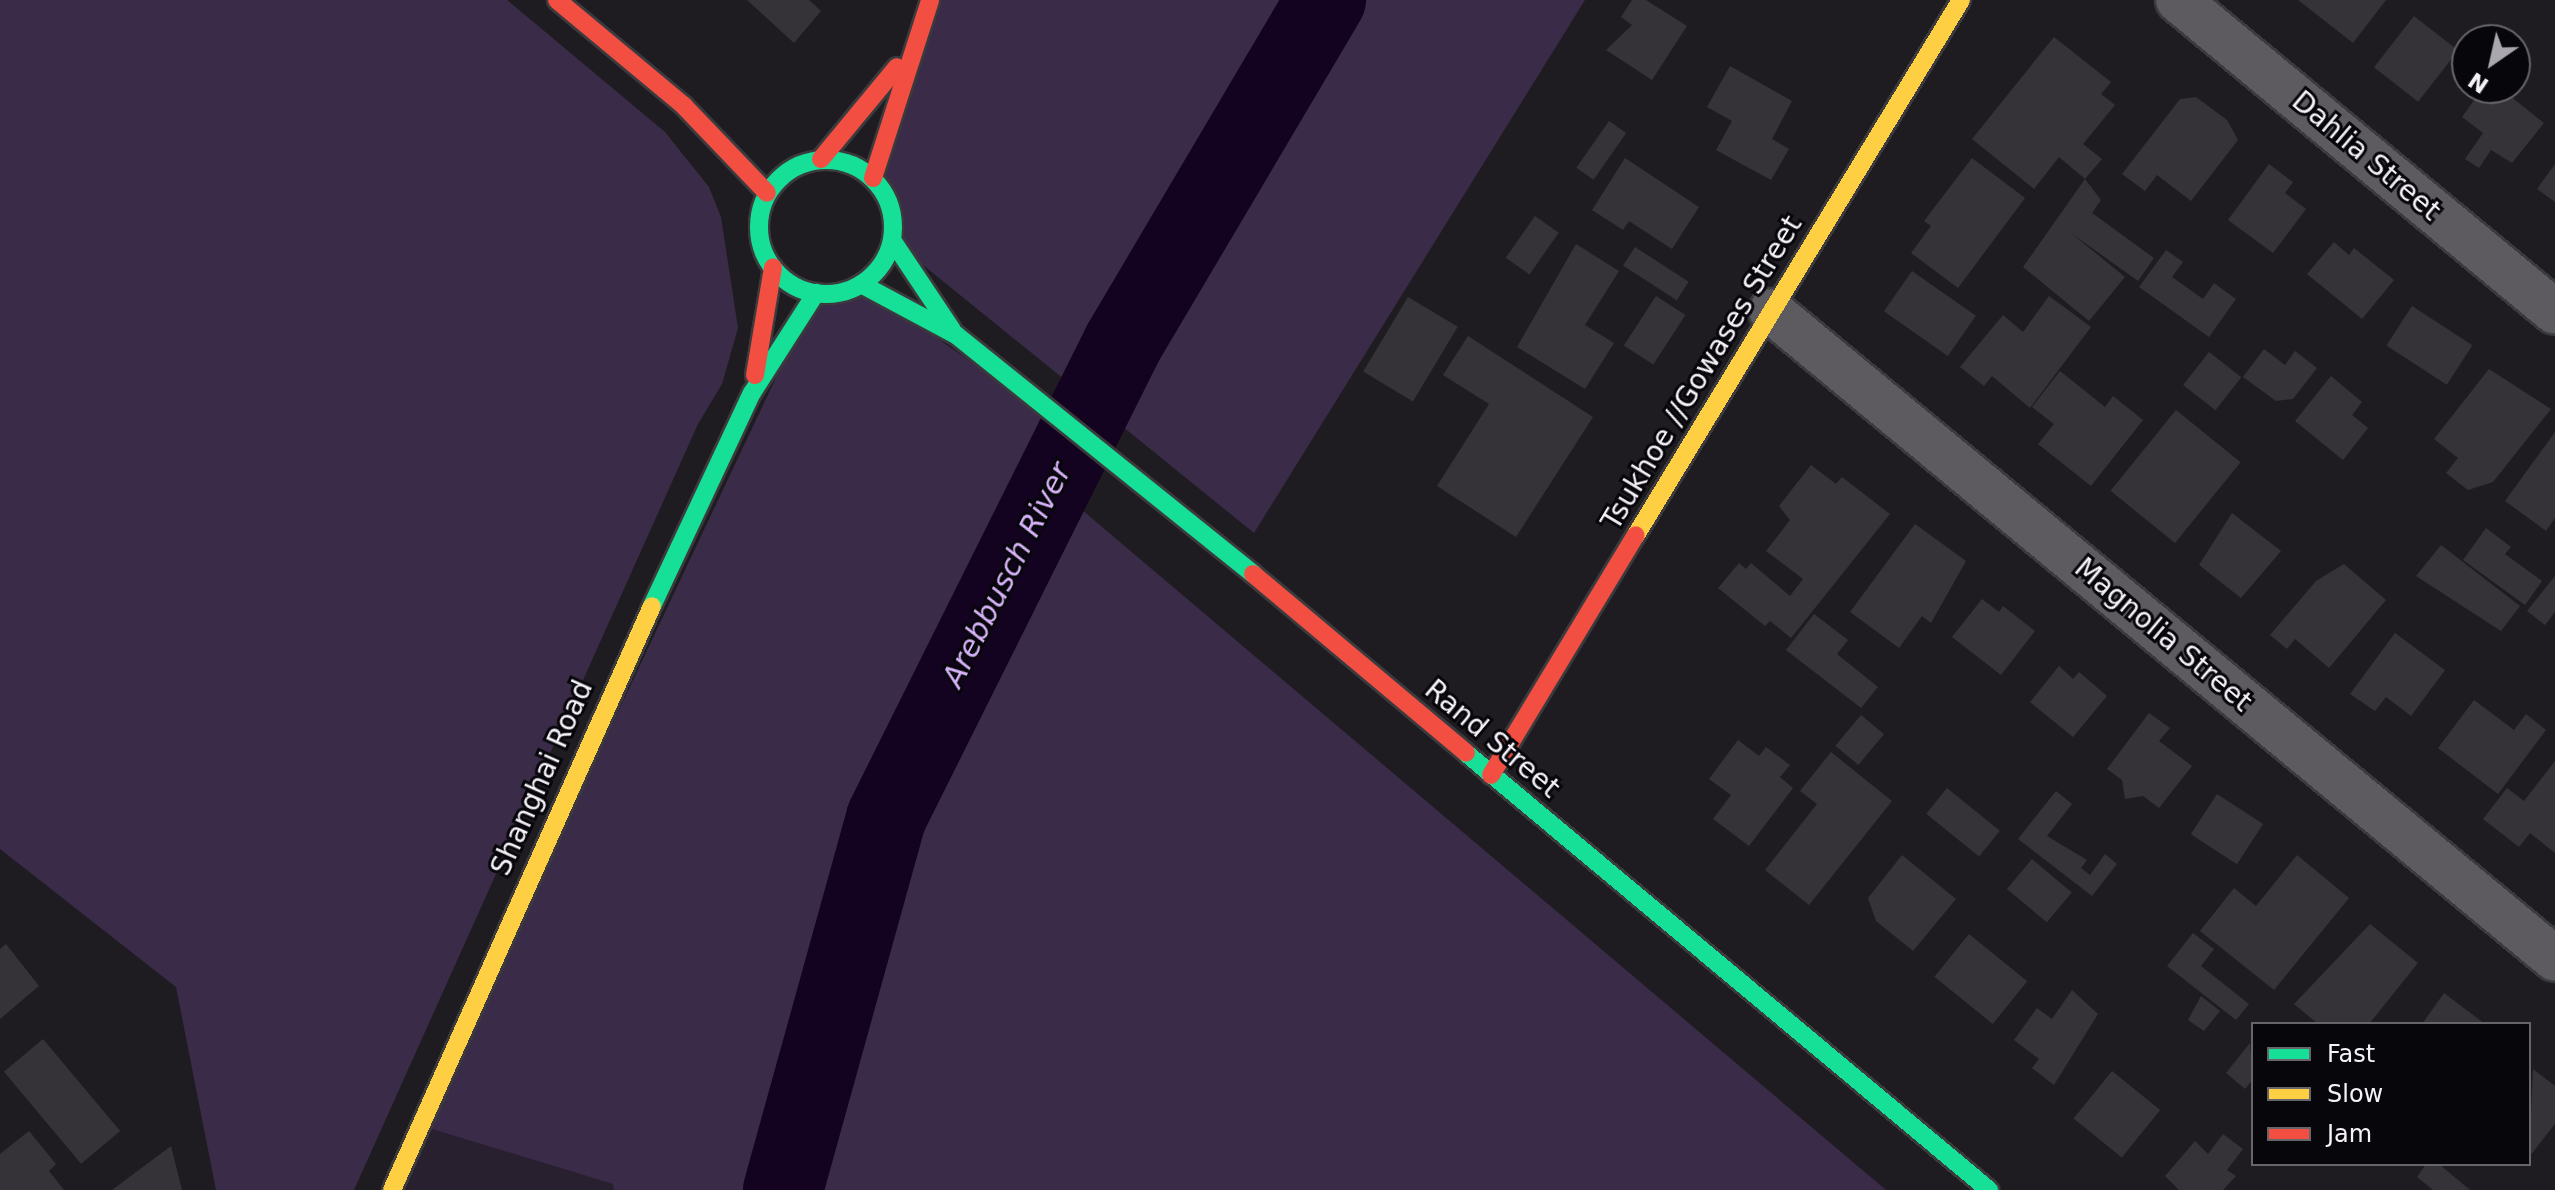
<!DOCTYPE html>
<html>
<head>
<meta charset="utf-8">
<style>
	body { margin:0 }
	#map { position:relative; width:2555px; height:1190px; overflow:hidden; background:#1e1c21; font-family:"DejaVu Sans",sans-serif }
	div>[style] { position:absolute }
	.built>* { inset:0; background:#281f2f }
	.green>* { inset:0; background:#3a2b48 }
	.river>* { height:80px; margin:-40px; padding:0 40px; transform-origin:40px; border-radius:40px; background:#130321 }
	.building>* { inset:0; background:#353338; transform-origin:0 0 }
	.roads { filter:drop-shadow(2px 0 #3b3a3d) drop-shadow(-2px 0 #3b3a3d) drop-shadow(0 2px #3b3a3d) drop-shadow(0 -2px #3b3a3d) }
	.street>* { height:44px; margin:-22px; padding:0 22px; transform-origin:22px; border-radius:22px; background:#5d5b5f }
	.fast>* { height:18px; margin:-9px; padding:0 9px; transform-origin:9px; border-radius:9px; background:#16e098 }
	.fast>.ring { margin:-9px; padding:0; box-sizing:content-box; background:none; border:18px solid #16e098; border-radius:50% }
	.slow>* { height:18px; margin:-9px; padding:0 9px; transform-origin:9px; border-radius:9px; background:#ffcf43 }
	.jam>* { height:18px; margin:-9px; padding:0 9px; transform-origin:9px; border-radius:9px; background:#f24e42 }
	span { translate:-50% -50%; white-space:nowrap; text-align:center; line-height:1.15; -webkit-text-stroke:6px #07060a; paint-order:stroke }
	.street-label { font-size:28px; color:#f6f2fa }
	.water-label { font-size:30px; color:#d7b3fa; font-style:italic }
	.legend { position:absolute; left:2251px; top:1022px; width:280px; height:144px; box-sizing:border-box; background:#07060a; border:2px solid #67646a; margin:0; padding:10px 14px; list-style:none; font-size:24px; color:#f6f2fa }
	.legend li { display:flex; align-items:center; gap:16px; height:40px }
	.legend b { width:40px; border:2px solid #67646a }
	.north { position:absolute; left:2451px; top:24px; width:80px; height:80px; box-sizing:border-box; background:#07060a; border:2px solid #67646a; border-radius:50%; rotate:214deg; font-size:22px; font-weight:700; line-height:32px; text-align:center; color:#f6f2fa }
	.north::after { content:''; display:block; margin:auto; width:28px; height:36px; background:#aaa7ae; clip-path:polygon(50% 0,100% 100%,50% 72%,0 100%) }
</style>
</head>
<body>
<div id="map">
	<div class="built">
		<div style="clip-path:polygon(422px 1126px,614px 1184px,614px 1190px,392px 1190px)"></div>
	</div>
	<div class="green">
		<div style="clip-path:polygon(0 0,507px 0,665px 132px,709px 187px,721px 217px,738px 328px,722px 384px,698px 424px,354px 1190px,216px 1190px,176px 987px,0 849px)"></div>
		<div style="clip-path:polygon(930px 0,1585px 0,1254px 533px,892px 240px,890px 207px,873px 178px)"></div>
		<div style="clip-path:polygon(861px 284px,1077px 437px,886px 818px,783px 1190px,614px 1190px,613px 1184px,422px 1126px,816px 293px)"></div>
		<div style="clip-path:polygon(1059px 499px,1075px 504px,1886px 1190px,787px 1190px,900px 811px)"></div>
	</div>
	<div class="river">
		<div style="left:783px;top:1190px;width:386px;rotate:-74.5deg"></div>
		<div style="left:886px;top:818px;width:531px;rotate:-63.48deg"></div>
		<div style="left:1123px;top:343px;width:399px;rotate:-59.4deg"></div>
	</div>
	<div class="building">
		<div style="clip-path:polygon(747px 0,809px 0,821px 11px,794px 43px)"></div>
		<div style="clip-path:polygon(1632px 0,1646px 0,1687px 26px,1652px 80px,1606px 50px,1632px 25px,1621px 17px)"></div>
		<div style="clip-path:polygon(2298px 0,2386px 0,2353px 43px)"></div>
		<div style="left:2414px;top:16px;width:56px;height:65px;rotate:38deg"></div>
		<div style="clip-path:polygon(2054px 37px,2111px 82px,2101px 94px,2115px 105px,2083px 144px,2102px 159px,2085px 179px,2059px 157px,2034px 189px,1972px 139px)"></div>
		<div style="clip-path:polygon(1730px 66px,1792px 101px,1772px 139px,1789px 149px,1771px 180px,1716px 150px,1732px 121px,1707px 107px)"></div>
		<div style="clip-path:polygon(2483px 88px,2500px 88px,2544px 123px,2512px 163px,2491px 150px,2479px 168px,2465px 159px,2483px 133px,2462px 117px)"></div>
		<div style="clip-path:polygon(2196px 97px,2227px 120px,2238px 140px,2191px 201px,2157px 175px,2145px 191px,2122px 174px,2180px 99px)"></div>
		<div style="left:1609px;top:121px;width:21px;height:57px;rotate:35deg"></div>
		<div style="clip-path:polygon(1625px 158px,1699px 207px,1672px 249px,1629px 221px,1623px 230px,1592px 210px)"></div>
		<div style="clip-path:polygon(1972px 158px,2025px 198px,1958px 288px,1911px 253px,1931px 226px,1924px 221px)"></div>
		<div style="clip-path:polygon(2269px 164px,2293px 182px,2285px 193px,2306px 209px,2273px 253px,2228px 220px)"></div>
		<div style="clip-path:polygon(2555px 164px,2555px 202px,2537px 189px)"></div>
		<div style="clip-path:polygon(2085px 179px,2101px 200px,2092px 213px,2154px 258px,2138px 281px,2071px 233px,2125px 277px,2089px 321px,2023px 267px)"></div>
		<div style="left:1535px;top:216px;width:29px;height:51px;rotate:35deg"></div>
		<div style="clip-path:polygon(2334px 242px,2349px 255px,2354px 248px,2394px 280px,2362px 319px,2307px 274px)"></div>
		<div style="clip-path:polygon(1576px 244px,1619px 271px,1585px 325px,1614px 343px,1585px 389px,1517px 347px)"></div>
		<div style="left:1635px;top:247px;width:64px;height:22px;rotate:33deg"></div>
		<div style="clip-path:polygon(2166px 250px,2183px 262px,2172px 277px,2203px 299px,2214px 283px,2236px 299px,2209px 337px,2139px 287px)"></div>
		<div style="left:1912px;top:271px;width:78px;height:49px;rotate:35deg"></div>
		<div style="left:1656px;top:296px;width:35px;height:59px;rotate:33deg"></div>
		<div style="clip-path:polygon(2049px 296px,2091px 327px,2030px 408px,1992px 376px,1984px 386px,1960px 367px,2003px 315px,2023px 332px)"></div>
		<div style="left:1408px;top:297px;width:58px;height:87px;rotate:31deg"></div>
		<div style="left:2412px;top:306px;width:72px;height:47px;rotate:33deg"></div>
		<div style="clip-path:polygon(1468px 336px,1593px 417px,1516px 537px,1437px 486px,1489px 404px,1443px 375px)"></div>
		<div style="clip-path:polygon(2264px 349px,2285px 365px,2295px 351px,2317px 368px,2293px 399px,2276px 401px,2243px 377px)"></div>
		<div style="left:2209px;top:352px;width:41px;height:42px;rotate:38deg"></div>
		<div style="clip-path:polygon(2489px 369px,2551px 409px,2493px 482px,2468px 490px,2446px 473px,2458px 458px,2434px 439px)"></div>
		<div style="clip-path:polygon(2060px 371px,2105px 407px,2113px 396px,2143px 420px,2091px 486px,2038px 444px,2054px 424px,2032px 407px)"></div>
		<div style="clip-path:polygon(2331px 376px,2362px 402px,2352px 415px,2368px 428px,2343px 460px,2295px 421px)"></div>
		<div style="left:2176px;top:410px;width:83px;height:104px;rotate:39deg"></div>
		<div style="clip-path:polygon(2555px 432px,2555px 518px,2546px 531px,2505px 501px)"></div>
		<div style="clip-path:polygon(1811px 465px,1836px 484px,1842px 477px,1890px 514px,1791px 638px,1770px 621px,1765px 626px,1718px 588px,1739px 563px,1746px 569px,1751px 563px,1790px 596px,1803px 579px,1766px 551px,1790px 520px,1779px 506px)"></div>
		<div style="clip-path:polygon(2232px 513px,2281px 551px,2241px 598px,2199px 565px)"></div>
		<div style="clip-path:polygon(1915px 524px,1966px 561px,1931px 623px,1922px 616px,1899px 648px,1850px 612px)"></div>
		<div style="clip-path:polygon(2486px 528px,2511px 547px,2505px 554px,2542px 581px,2525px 605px,2463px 560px)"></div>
		<div style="clip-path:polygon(2441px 545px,2520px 606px,2501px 631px,2416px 576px)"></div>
		<div style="clip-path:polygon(2344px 564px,2386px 600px,2329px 668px,2295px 639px,2287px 649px,2270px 635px,2316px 581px)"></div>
		<div style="clip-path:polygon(2555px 576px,2555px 612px,2545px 625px,2527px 611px)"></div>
		<div style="clip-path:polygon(1982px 599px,1999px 612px,2003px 606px,2035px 631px,2001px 675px,1952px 637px)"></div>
		<div style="clip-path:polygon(1814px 614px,1848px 640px,1837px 654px,1878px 687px,1861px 708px,1786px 650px)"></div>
		<div style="clip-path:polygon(2395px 633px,2445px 670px,2411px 716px,2386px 697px,2375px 711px,2350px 694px)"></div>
		<div style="clip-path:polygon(2059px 666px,2073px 679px,2079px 672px,2107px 696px,2073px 737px,2030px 702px)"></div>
		<div style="clip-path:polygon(2474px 700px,2514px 730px,2526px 714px,2546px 730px,2498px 794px,2438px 748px)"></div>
		<div style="clip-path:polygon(2149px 713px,2170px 728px,2159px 741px,2192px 766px,2159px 808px,2143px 796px,2125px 799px,2122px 780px,2107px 769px)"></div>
		<div style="left:1861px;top:715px;width:30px;height:40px;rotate:40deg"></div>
		<div style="clip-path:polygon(1738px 740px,1759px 756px,1766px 747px,1790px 765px,1780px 777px,1793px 788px,1749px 846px,1713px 819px,1731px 795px,1709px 779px)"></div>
		<div style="clip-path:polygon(1831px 752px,1892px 801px,1809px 905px,1765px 870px,1817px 804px,1800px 791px)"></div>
		<div style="clip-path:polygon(2555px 761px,2555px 853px,2530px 833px,2519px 847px,2483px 819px,2507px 788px,2524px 801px)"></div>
		<div style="left:1947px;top:788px;width:68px;height:33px;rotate:39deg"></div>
		<div style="clip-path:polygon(2056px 791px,2072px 804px,2047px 836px,2087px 860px,2081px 868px,2090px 875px,2105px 854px,2117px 864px,2092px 896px,2018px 839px)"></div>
		<div style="left:2217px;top:794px;width:55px;height:48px;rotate:33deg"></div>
		<div style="clip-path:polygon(1902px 855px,1956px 899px,1913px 951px,1876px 921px,1868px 898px)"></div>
		<div style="clip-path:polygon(2297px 855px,2349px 898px,2274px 990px,2200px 931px,2234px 888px,2256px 906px)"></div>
		<div style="left:2032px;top:859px;width:52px;height:39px;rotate:40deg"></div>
		<div style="clip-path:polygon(2370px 924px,2418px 963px,2369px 1024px,2318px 1024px,2294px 1004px)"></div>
		<div style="clip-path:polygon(2193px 933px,2214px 949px,2201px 966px,2249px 1004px,2236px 1020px,2167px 966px)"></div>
		<div style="left:1969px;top:934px;width:75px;height:55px;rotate:39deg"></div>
		<div style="clip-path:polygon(6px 944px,39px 986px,0 1019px,0 949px)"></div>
		<div style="clip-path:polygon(2072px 990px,2098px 1014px,2054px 1085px,2032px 1068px,2039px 1059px,2014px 1040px,2037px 1008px,2052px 1019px)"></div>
		<div style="clip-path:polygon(2444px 993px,2485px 1024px,2422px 1024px)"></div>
		<div style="clip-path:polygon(2201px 996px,2220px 1011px,2204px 1031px,2188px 1020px)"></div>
		<div style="left:43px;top:1039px;width:120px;height:51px;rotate:50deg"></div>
		<div style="clip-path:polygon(2250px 1043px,2253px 1079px,2245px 1089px,2226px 1073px)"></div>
		<div style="clip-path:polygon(2533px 1069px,2555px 1086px,2555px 1124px,2529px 1157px)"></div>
		<div style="left:2112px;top:1071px;width:62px;height:61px;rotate:39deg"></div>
		<div style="clip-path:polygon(29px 1131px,56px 1164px,49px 1171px,64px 1190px,0 1190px,0 1154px)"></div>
		<div style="clip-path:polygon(2223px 1134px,2243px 1149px,2227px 1170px,2236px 1176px,2223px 1190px,2179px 1190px,2165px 1176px,2195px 1141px,2208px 1154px)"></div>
		<div style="clip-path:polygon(171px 1146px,182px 1190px,112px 1190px)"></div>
		<div style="clip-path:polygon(2426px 1164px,2439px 1164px,2470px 1190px,2433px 1190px,2417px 1177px)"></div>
	</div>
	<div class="roads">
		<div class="street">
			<div style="left:2178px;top:0;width:489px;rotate:39.6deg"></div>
			<div style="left:1771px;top:311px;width:1017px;rotate:39.57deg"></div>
		</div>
		<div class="fast">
			<div class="ring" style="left:759px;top:160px;width:116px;height:116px"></div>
			<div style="left:892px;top:240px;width:108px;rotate:56.3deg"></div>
			<div style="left:861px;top:284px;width:108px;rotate:28.2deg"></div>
			<div style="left:956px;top:335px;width:381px;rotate:38.8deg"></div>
			<div style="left:652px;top:606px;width:235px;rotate:-64.9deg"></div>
			<div style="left:752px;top:393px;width:119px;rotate:-57.4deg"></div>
			<div style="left:1466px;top:753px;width:682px;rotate:39.88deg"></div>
		</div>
		<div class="slow">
			<div style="left:1636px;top:535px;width:626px;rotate:-58.72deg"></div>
			<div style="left:392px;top:1190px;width:639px;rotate:-66deg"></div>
		</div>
		<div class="jam">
			<div style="left:557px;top:0;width:165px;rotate:39.8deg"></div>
			<div style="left:684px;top:106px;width:120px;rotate:46.3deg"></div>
			<div style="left:821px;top:159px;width:119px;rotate:-50.4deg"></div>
			<div style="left:873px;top:178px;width:187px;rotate:-72.2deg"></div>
			<div style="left:755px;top:375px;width:109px;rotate:-80.5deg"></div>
			<div style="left:1253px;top:574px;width:278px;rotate:40deg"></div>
			<div style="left:1491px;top:775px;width:280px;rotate:-58.9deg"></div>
		</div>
	</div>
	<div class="street-label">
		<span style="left:2366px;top:156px;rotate:40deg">Dahlia Street</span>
		<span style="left:1702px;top:373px;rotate:-59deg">Tsukhoe //Gowases Street</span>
		<span style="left:2163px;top:635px;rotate:40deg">Magnolia Street</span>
		<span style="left:1492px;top:739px;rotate:40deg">Rand Street</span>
		<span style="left:542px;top:778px;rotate:-66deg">Shanghai Road</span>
	</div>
	<div class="water-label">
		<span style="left:1007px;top:575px;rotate:-63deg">Arebbusch River</span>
	</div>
	<ul class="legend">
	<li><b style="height:10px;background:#16e098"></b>Fast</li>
	<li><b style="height:10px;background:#ffcf43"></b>Slow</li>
	<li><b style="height:10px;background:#f24e42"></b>Jam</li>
	</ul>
	<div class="north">N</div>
</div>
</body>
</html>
